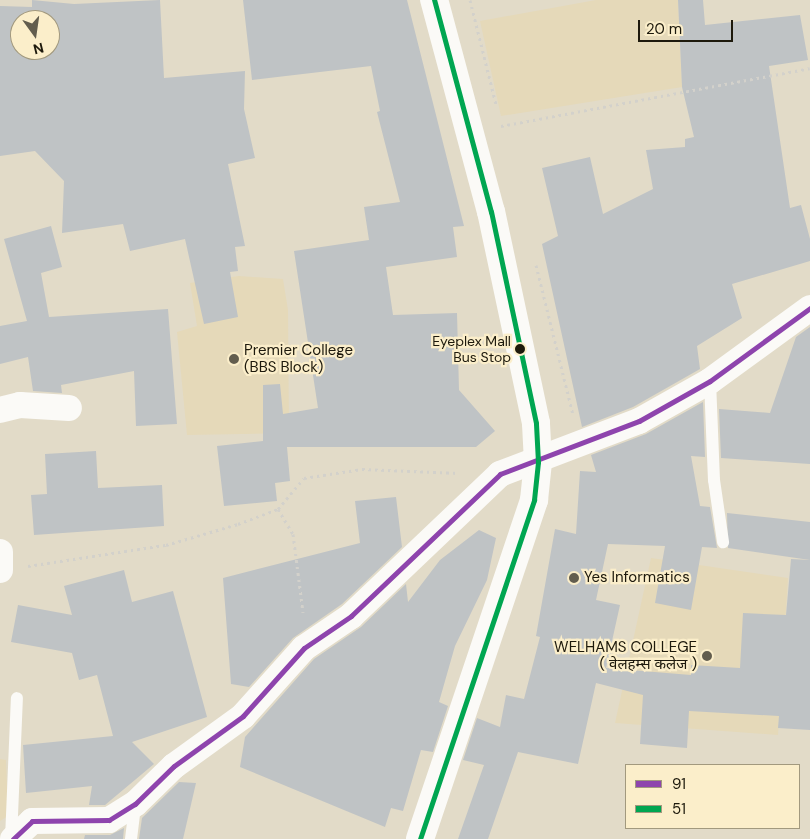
<!DOCTYPE html>
<html>
<head>
<meta charset="utf-8">
<style>
	body { margin:0 }
	#map { position:relative; width:810px; height:839px; overflow:hidden; background:#e2dbc8; font-family:"DM Sans","Noto Sans Devanagari",sans-serif }
	div>[style] { position:absolute }
	.built>* { inset:0; background:#e5d9b9 }
	.building>* { inset:0; background:#bfc3c5 }
	.path>* { height:3px; margin-top:-1.5px; transform-origin:0; background:repeating-linear-gradient(90deg,#d3d1cb 0 2.5px,transparent 0 6.5px) }
	.lane>* { height:12px; margin:-6px; padding:0 6px; transform-origin:6px; border-radius:6px; background:#fbfaf7 }
	.street>* { height:26px; margin:-13px; padding:0 13px; transform-origin:13px; border-radius:13px; background:#fbfaf7 }
	.secondary>* { height:28px; margin:-14px; padding:0 14px; transform-origin:14px; border-radius:14px; background:#fbfaf7 }
	.bus-1>* { height:5px; margin:-2.5px; padding:0 2.5px; transform-origin:2.5px; border-radius:2.5px; background:#8e44ad }
	.bus-2>* { height:5px; margin:-2.5px; padding:0 2.5px; transform-origin:2.5px; border-radius:2.5px; background:#00a651 }
	.dots>* { width:14px; height:14px; translate:-50% -50%; box-sizing:border-box; border:2px solid #fbeeca; border-radius:50% }
	span { translate:-50% -50%; white-space:nowrap; text-align:center; line-height:1.15; -webkit-text-stroke:4.5px #fbeeca; paint-order:stroke }
	.bus-label { font-size:14px; color:#1d190c }
	.right { translate:-100% -50%; text-align:right }
	.poi-label { font-size:15px; color:#1d190c }
	.left { translate:0 -50%; text-align:left }
	.legend { position:absolute; left:625px; top:764px; width:175px; height:65px; box-sizing:border-box; background:#fbeeca; border:1px solid #a2997e; margin:0; padding:6px 9px; list-style:none; font-size:15px; color:#1d190c }
	.legend li { display:flex; align-items:center; gap:10px; height:25px }
	.legend b { width:25px; border:1px solid #a2997e }
	.north { position:absolute; left:10px; top:10px; width:50px; height:50px; box-sizing:border-box; background:#fbeeca; border:1px solid #a2997e; border-radius:50%; rotate:166deg; font-size:14px; font-weight:700; line-height:20px; text-align:center; color:#1d190c }
	.north::after { content:''; display:block; margin:auto; width:18px; height:22px; background:#625d4e; clip-path:polygon(50% 0,100% 100%,50% 72%,0 100%) }
	.scale { position:absolute; left:638px; top:20px; width:95px; height:22px; box-sizing:border-box; border:2px solid #1d190c; border-top:0; padding-left:6px; font-size:15px; line-height:18px; white-space:nowrap; color:#1d190c; -webkit-text-stroke:4px #fbeeca; paint-order:stroke }
</style>
</head>
<body>
<div id="map">
	<div class="built">
		<div style="clip-path:polygon(596px 0,678px 0,682px 87px,501px 116px,480px 21px)"></div>
		<div style="clip-path:polygon(239px 276px,283px 279px,288px 310px,289px 433px,187px 435px,177px 332px,197px 326px,190px 283px)"></div>
		<div style="clip-path:polygon(651px 558px,788px 578px,778px 735px,615px 723px)"></div>
		<div style="clip-path:polygon(0 759px,6px 760px,8px 816px,0 821px)"></div>
	</div>
	<div class="building">
		<div style="clip-path:polygon(evenodd,32px 0,74px 4px,160px 0,164px 78px,245px 71px,244px 109px,255px 158px,228px 164px,245px 246px,235px 247px,238px 271px,230px 272px,238px 317px,204px 324px,185px 239px,130px 251px,123px 224px,62px 233px,64px 181px,35px 151px,0 156px,0 6px,32px 7px,32px 0,20px 20px,50px 20px,50px 50px,20px 50px,20px 20px)"></div>
		<div style="clip-path:polygon(243px 0,407px 0,464px 226px,453px 227px,457px 257px,386px 267px,393px 315px,457px 313px,459px 390px,495px 431px,476px 447px,287px 447px,290px 481px,275px 483px,277px 501px,224px 506px,217px 446px,263px 441px,263px 385px,280px 384px,283px 414px,318px 408px,294px 251px,369px 240px,364px 207px,400px 202px,377px 112px,380px 111px,371px 66px,252px 80px)"></div>
		<div style="clip-path:polygon(678px 0,703px 0,705px 25px,800px 15px,808px 60px,769px 66px,790px 208px,801px 205px,810px 239px,810px 261px,732px 284px,742px 318px,697px 346px,700px 369px,633px 407px,582px 427px,542px 244px,558px 236px,542px 168px,590px 157px,603px 214px,653px 189px,646px 150px,685px 147px,685px 139px,694px 137px,682px 87px)"></div>
		<div style="clip-path:polygon(51px 226px,62px 267px,41px 273px,49px 317px,168px 309px,177px 424px,136px 426px,134px 371px,61px 385px,62px 393px,33px 391px,28px 357px,0 364px,0 326px,27px 321px,4px 239px)"></div>
		<div style="clip-path:polygon(810px 327px,810px 464px,721px 458px,719px 409px,770px 413px,796px 337px)"></div>
		<div style="clip-path:polygon(703px 402px,705px 457px,691px 456px,700px 506px,710px 507px,717px 548px,702px 547px,691px 610px,655px 603px,665px 546px,608px 544px,596px 600px,620px 605px,606px 668px,691px 675px,691px 665px,740px 668px,743px 613px,786px 615px,791px 559px,810px 560px,810px 730px,778px 728px,779px 716px,689px 711px,687px 748px,640px 744px,643px 695px,596px 683px,578px 764px,518px 752px,488px 839px,458px 839px,484px 765px,463px 760px,477px 718px,500px 727px,506px 695px,524px 699px,540px 637px,536px 636px,555px 529px,576px 534px,580px 471px,596px 472px,591px 455px,646px 434px)"></div>
		<div style="clip-path:polygon(96px 451px,98px 488px,162px 485px,164px 526px,34px 535px,31px 495px,47px 494px,45px 454px)"></div>
		<div style="clip-path:polygon(396px 497px,402px 547px,342px 604px,293px 638px,249px 687px,231px 684px,223px 578px,360px 543px,355px 501px)"></div>
		<div style="clip-path:polygon(727px 513px,810px 522px,810px 560px,728px 548px)"></div>
		<div style="clip-path:polygon(479px 530px,496px 538px,487px 580px,455px 646px,439px 702px,448px 706px,433px 752px,421px 750px,403px 811px,391px 808px,385px 827px,240px 767px,245px 737px,314px 659px,361px 627px,406px 584px,408px 602px,440px 560px)"></div>
		<div style="clip-path:polygon(124px 570px,132px 602px,173px 591px,207px 717px,132px 742px,154px 764px,105px 805px,89px 805px,92px 786px,26px 793px,23px 745px,113px 736px,97px 675px,79px 680px,72px 653px,11px 642px,18px 605px,72px 615px,64px 586px)"></div>
		<div style="clip-path:polygon(179px 782px,196px 783px,183px 839px,139px 839px,142px 818px)"></div>
		<div style="clip-path:polygon(124px 828px,123px 839px,84px 839px,85px 835px,110px 835px)"></div>
	</div>
	<div class="path">
		<div style="left:470px;top:0;width:107px;rotate:76deg"></div>
		<div style="left:501px;top:126px;width:314px;rotate:-10.6deg"></div>
		<div style="left:536px;top:265px;width:154px;rotate:76.1deg"></div>
		<div style="left:278px;top:509px;width:29px;rotate:59deg"></div>
		<div style="left:293px;top:534px;width:79px;rotate:82.7deg"></div>
		<div style="left:28px;top:566px;width:140px;rotate:-8.7deg"></div>
		<div style="left:166px;top:545px;width:75px;rotate:-16.3deg"></div>
		<div style="left:238px;top:524px;width:43px;rotate:-20.6deg"></div>
		<div style="left:278px;top:509px;width:40px;rotate:-50deg"></div>
		<div style="left:304px;top:478px;width:59px;rotate:-8.8deg"></div>
		<div style="left:362px;top:469px;width:97px;rotate:2.4deg"></div>
	</div>
	<div class="lane">
		<div style="left:710px;top:381px;width:99px;rotate:87.7deg"></div>
		<div style="left:714px;top:480px;width:63px;rotate:81.7deg"></div>
		<div style="left:11px;top:839px;width:141px;rotate:-87.6deg"></div>
		<div style="left:131px;top:839px;width:35px;rotate:-83deg"></div>
	</div>
	<div class="street">
		<div style="left:0;top:410px;width:21px;rotate:-14deg"></div>
		<div style="left:20px;top:405px;width:49px;rotate:3.5deg"></div>
		<div style="left:0;top:552px;width:18px;rotate:90deg"></div>
		<div style="left:13px;top:839px;width:26px;rotate:-43deg"></div>
		<div style="left:32px;top:821px;width:77px;rotate:-0.7deg"></div>
		<div style="left:109px;top:820px;width:31px;rotate:-32deg"></div>
		<div style="left:135px;top:804px;width:54px;rotate:-44.3deg"></div>
		<div style="left:174px;top:766px;width:85px;rotate:-35.9deg"></div>
		<div style="left:243px;top:716px;width:91px;rotate:-48.1deg"></div>
		<div style="left:304px;top:648px;width:57px;rotate:-34.2deg"></div>
		<div style="left:351px;top:616px;width:206px;rotate:-43.6deg"></div>
		<div style="left:500px;top:474px;width:149px;rotate:-20.9deg"></div>
		<div style="left:639px;top:421px;width:81px;rotate:-29.4deg"></div>
		<div style="left:710px;top:381px;width:124px;rotate:-36.1deg"></div>
	</div>
	<div class="secondary">
		<div style="left:420px;top:839px;width:358px;rotate:-71.4deg"></div>
		<div style="left:534px;top:500px;width:38px;rotate:-84deg"></div>
		<div style="left:538px;top:462px;width:39px;rotate:-93deg"></div>
		<div style="left:536px;top:423px;width:216px;rotate:-102deg"></div>
		<div style="left:491px;top:212px;width:220px;rotate:-105deg"></div>
	</div>
	<div class="bus-1">
		<div style="left:13px;top:839px;width:26px;rotate:-43deg"></div>
		<div style="left:32px;top:821px;width:77px;rotate:-0.7deg"></div>
		<div style="left:109px;top:820px;width:31px;rotate:-32deg"></div>
		<div style="left:135px;top:804px;width:54px;rotate:-44.3deg"></div>
		<div style="left:174px;top:766px;width:85px;rotate:-35.9deg"></div>
		<div style="left:243px;top:716px;width:91px;rotate:-48.1deg"></div>
		<div style="left:304px;top:648px;width:57px;rotate:-34.2deg"></div>
		<div style="left:351px;top:616px;width:206px;rotate:-43.6deg"></div>
		<div style="left:500px;top:474px;width:149px;rotate:-20.9deg"></div>
		<div style="left:639px;top:421px;width:81px;rotate:-29.4deg"></div>
		<div style="left:710px;top:381px;width:124px;rotate:-36.1deg"></div>
	</div>
	<div class="bus-2">
		<div style="left:420px;top:839px;width:358px;rotate:-71.4deg"></div>
		<div style="left:534px;top:500px;width:38px;rotate:-84deg"></div>
		<div style="left:538px;top:462px;width:39px;rotate:-93deg"></div>
		<div style="left:536px;top:423px;width:216px;rotate:-102deg"></div>
		<div style="left:491px;top:212px;width:220px;rotate:-105deg"></div>
	</div>
	<div class="dots">
		<div style="left:520px;top:349px;background:#1d190c"></div>
		<div style="left:234px;top:359px;background:#625d4e"></div>
		<div style="left:574px;top:578px;background:#625d4e"></div>
		<div style="left:707px;top:656px;background:#625d4e"></div>
	</div>
	<div class="bus-label">
		<span class="right" style="left:511px;top:349px">Eyeplex Mall<br>Bus Stop</span>
	</div>
	<div class="poi-label">
		<span class="left" style="left:244px;top:359px">Premier College<br>(BBS Block)</span>
		<span class="left" style="left:584px;top:578px">Yes Informatics</span>
		<span class="right" style="left:697px;top:656px">WELHAMS COLLEGE<br>( वेलहम्स कलेज )</span>
	</div>
	<ul class="legend">
	<li><b style="height:6px;background:#8e44ad"></b>91</li>
	<li><b style="height:6px;background:#00a651"></b>51</li>
	</ul>
	<div class="north">N</div>
	<div class="scale">20 m</div>
</div>
</body>
</html>
